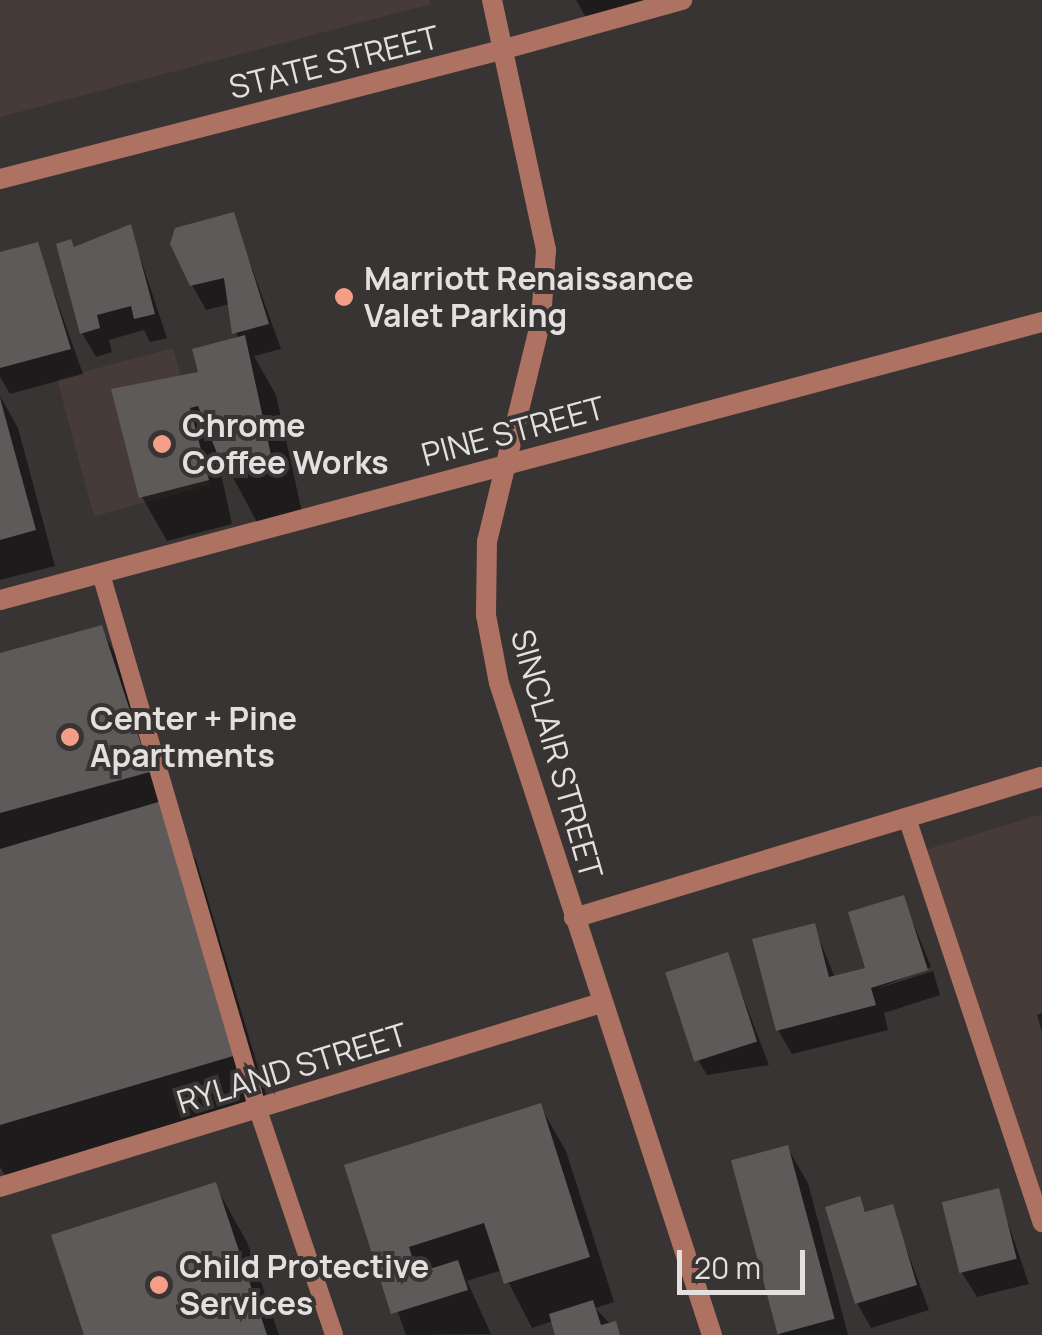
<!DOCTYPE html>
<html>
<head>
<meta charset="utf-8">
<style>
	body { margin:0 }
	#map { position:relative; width:1042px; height:1335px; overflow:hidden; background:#383433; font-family:Manrope,sans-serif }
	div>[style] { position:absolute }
	.built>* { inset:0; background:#463b38; transform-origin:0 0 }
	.shadow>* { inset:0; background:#0007 }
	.building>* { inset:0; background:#5e5a59; transform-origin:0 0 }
	.service>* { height:18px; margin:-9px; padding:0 9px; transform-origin:9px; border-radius:9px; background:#ad7262 }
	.minor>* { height:20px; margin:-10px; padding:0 10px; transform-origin:10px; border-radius:10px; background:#ad7262 }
	.tertiary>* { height:20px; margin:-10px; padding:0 10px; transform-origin:10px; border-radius:10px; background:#ad7262 }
	.dots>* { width:28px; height:28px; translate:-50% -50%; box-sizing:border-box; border:5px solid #383433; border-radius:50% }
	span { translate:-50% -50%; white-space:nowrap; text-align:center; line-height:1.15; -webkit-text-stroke:8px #383433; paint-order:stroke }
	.street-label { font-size:32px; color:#e3e1e0 }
	.poi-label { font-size:32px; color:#e3e1e0; font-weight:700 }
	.left { translate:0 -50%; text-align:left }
	.scale { position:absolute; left:677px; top:1250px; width:128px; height:45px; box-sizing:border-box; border:5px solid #e3e1e0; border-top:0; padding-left:12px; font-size:30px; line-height:35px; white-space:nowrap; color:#e3e1e0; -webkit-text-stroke:8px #383433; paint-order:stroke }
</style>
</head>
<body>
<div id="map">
	<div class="built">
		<div style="clip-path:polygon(0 0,430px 0,431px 4px,0 117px)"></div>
		<div style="left:173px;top:348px;width:142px;height:120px;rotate:75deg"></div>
		<div style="clip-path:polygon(1042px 814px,1042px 1216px,918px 852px)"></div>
	</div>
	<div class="shadow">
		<div style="clip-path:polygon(576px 0,673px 0,588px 21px)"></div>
		<div style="clip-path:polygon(233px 215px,281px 349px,254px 356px,276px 395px,302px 512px,258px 524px,214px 442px,232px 524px,167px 541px,142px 497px,114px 391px,201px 374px,238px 340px,230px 304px,206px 310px,192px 285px)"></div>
		<div style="clip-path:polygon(130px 227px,167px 338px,150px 342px,144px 330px,109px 340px,112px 352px,96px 357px,82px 333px)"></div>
		<div style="clip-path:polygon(37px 245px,83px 374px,10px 394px,0 377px,0 255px)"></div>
		<div style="clip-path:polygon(0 396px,18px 428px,55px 566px,0 580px)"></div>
		<div style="clip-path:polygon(101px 628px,121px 664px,166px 808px,196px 860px,271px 1111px,12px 1187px,0 1167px,0 655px)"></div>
		<div style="clip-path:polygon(903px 898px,931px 967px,876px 989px,933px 971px,940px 995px,884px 1013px,888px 1030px,792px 1054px,778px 1030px,814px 926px,835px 978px,869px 970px)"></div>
		<div style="clip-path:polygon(727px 955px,769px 1065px,707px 1075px,693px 1051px)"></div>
		<div style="clip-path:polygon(1042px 1013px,1042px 1032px,1037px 1015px)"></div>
		<div style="clip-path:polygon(540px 1106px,566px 1151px,614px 1302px,595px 1308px,621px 1335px,558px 1335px,553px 1321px,532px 1328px,502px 1270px,467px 1281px,491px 1334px,406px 1335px,347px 1167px)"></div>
		<div style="clip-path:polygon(787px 1147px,808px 1183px,848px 1335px,780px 1335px,734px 1161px)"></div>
		<div style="clip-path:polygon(215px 1185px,247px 1242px,279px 1335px,86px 1335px)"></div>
		<div style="clip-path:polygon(997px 1191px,1029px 1284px,977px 1297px,962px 1273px)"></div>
		<div style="clip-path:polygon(859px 1199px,867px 1214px,891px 1207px,929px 1310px,871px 1328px,857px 1303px)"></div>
	</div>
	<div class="building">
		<div style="clip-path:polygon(234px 212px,269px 324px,232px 334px,224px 278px,190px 286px,170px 244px,175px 228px)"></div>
		<div style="clip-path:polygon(131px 224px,155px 314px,134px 319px,131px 306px,97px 315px,100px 328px,80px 334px,56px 244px,71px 239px,74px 247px)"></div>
		<div style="clip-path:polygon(38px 242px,71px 349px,0 368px,0 252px)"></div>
		<div style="clip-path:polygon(245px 335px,271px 455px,223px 468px,198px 406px,190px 408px,209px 480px,139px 498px,111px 389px,198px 372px,192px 349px)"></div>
		<div style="clip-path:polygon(0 398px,36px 530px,0 540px)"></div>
		<div style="clip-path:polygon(102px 625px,150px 772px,0 813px,0 653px)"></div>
		<div style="clip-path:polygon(165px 800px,240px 1054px,0 1125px,0 849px)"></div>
		<div style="clip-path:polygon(904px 895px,928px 970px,871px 988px,876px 1005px,776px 1031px,752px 939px,815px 923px,829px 977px,865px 968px,848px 912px)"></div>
		<div style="left:728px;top:952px;width:94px;height:66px;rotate:72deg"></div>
		<div style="clip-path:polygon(541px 1103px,590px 1257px,504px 1284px,484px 1223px,409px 1247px,417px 1273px,458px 1260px,468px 1290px,391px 1314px,344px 1165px)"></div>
		<div style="left:788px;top:1145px;width:180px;height:59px;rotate:75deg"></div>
		<div style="clip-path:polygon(216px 1182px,267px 1335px,84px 1335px,51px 1235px)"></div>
		<div style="left:999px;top:1188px;width:73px;height:59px;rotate:76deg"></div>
		<div style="clip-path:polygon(860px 1196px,865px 1212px,893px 1204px,917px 1285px,855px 1304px,825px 1207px)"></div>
		<div style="clip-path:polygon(593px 1300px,601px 1325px,616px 1321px,620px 1335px,555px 1335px,549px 1314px)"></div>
	</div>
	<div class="service">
		<div style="left:101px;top:574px;width:559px;rotate:73.67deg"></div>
		<div style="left:258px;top:1110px;width:237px;rotate:71.3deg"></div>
		<div style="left:907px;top:818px;width:427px;rotate:71.6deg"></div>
	</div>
	<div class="minor">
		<div style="left:505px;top:49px;width:184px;rotate:-15.5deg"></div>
		<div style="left:0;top:600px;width:1078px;rotate:-14.94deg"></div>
		<div style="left:574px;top:918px;width:489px;rotate:-16.8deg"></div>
		<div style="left:0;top:1187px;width:629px;rotate:-17.02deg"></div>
	</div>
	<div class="tertiary">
		<div style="left:492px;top:0;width:256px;rotate:77.8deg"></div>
		<div style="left:546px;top:250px;width:70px;rotate:94.1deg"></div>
		<div style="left:541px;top:320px;width:228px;rotate:103.7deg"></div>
		<div style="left:487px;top:541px;width:74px;rotate:90.8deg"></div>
		<div style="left:486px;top:615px;width:69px;rotate:79.2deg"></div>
		<div style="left:499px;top:683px;width:686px;rotate:71.91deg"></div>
		<div style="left:0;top:179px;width:521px;rotate:-14.44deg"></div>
	</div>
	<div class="dots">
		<div style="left:344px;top:297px;background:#f49e87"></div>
		<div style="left:162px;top:444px;background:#f49e87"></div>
		<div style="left:70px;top:737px;background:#f49e87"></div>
		<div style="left:159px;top:1285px;background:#f49e87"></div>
	</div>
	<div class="street-label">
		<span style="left:334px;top:62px;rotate:-14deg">STATE STREET</span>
		<span style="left:513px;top:431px;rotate:-15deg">PINE STREET</span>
		<span style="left:557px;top:754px;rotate:74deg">SINCLAIR STREET</span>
		<span style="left:292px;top:1068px;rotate:-17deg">RYLAND STREET</span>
	</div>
	<div class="poi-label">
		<span class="left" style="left:364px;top:297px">Marriott Renaissance<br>Valet Parking</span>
		<span class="left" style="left:182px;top:444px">Chrome<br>Coffee Works</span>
		<span class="left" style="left:90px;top:737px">Center + Pine<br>Apartments</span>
		<span class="left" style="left:179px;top:1285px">Child Protective<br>Services</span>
	</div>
	<div class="scale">20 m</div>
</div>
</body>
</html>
